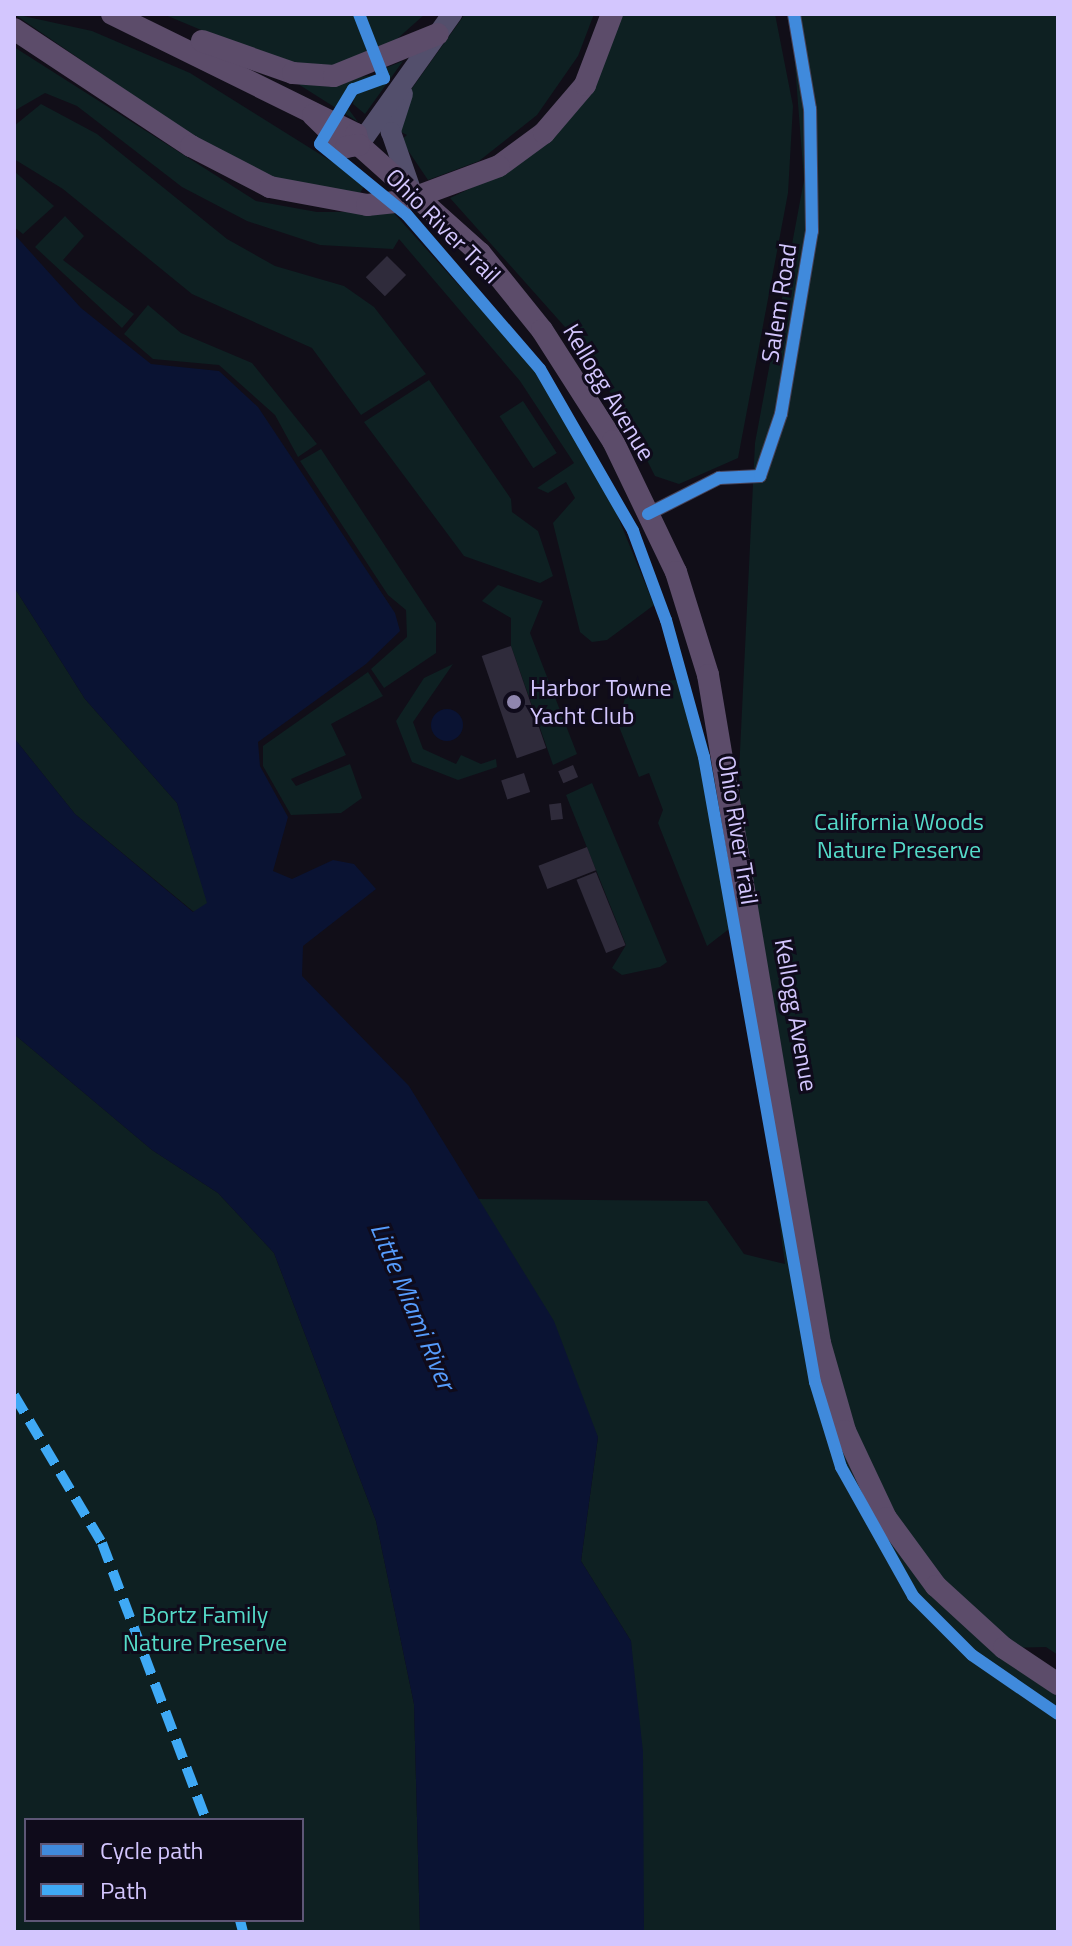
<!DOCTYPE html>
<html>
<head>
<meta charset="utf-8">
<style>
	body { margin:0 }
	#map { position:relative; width:1072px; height:1946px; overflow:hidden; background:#110e18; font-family:"Titillium Web",sans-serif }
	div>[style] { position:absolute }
	.green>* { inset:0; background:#0e2022; transform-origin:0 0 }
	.water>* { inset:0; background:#0a1333 }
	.round { border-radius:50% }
	.building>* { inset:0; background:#2f2b3b; transform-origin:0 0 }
	.street>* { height:14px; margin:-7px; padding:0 7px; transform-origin:7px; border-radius:7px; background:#474359 }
	.secondary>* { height:20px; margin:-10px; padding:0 10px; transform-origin:10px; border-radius:10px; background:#534f6c }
	.primary>* { height:22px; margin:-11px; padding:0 11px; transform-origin:11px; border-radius:11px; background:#5c4c6a }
	.primary-bridge>* { height:22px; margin:-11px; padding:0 11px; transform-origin:11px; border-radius:11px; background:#5c4c6a }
	.quiet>* { height:10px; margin-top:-5px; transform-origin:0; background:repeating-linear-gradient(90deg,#3fa9f5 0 20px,transparent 0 30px) }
	.cycleway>* { height:12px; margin:-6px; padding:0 6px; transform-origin:6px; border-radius:6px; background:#408adc }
	.dots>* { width:22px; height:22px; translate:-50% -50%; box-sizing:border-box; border:4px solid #0f0b1b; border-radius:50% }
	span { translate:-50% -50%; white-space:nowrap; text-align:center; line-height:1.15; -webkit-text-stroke:6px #0f0b1b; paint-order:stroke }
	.street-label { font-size:24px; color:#d3c6fe }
	.poi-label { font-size:24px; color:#d3c6fe }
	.left { translate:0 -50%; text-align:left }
	.park-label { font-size:24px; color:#55dbc9 }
	.water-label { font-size:26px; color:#569cfc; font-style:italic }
	.frame { position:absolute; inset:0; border:16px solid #d3c6fe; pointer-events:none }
	.legend { position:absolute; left:24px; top:1818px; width:280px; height:104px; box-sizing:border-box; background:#0f0b1b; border:2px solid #5d5676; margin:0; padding:10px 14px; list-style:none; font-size:24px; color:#d3c6fe }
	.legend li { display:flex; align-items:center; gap:16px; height:40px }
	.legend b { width:40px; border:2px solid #5d5676 }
</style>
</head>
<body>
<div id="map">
	<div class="green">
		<div style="clip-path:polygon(14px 14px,92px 31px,190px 73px,366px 183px,360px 193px,268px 178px,210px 148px)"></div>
		<div style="clip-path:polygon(163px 14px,354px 14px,370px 59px,351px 67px,275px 61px)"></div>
		<div style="clip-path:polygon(363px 14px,425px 14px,378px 56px)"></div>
		<div style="clip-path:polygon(465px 14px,594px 14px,578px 56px,537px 115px,479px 161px,428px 180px,401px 140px,407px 135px,399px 131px,405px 98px)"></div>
		<div style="clip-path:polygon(622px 14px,775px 14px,793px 106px,788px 193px,738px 458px,679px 484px,655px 476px,619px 405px,565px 327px,450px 198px,488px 180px,598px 73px)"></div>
		<div style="clip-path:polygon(791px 14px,1058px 14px,1058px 1655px,1046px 1647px,1006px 1648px,1058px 1684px,1058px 1932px,644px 1932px,631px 1641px,581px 1561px,598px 1437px,477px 1199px,707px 1201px,744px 1254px,785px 1264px,749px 993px,739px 772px,755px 443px,804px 180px)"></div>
		<div style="clip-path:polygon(14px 47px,256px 201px,317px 212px,393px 212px,535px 370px,602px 478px,654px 605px,607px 640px,592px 642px,580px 632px,553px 523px,575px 498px,566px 482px,548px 493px,537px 488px,574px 463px,520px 381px,399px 239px,393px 249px,320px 245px,247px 221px,182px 187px,77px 106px,45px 93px,14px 111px)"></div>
		<div style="clip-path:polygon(403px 61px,365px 114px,353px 104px,354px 94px,388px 80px,383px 69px)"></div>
		<div style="clip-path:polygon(376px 75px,345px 92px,344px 103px,358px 122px,298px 84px)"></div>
		<div style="clip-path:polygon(41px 104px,97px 134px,227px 239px,275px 266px,344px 286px,374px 307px,426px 374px,361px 415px,312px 348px,192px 294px,63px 189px,14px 159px,14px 126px)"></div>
		<div style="clip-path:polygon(14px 171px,54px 206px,23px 234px,14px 227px)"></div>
		<div style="clip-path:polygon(65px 216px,84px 236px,63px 260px,134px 314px,122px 328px,35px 247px)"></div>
		<div style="clip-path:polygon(148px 305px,181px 333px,252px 363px,317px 444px,298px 457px,275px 415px,219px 365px,153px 359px,124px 334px)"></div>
		<div style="clip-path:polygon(429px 380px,511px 499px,512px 512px,538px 531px,553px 576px,540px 583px,464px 556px,364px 422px)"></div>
		<div style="left:523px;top:401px;width:62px;height:28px;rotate:57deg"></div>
		<div style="clip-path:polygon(321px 449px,436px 623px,436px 653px,384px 688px,371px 669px,407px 637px,406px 610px,388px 595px,300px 461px)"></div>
		<div style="clip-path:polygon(498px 585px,543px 601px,530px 633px,577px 754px,553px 765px,511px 646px,511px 618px,482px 601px)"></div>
		<div style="clip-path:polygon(14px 587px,85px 699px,177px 803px,208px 904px,194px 912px,75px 814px,14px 738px)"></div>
		<div style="clip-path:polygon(453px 664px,413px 722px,423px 749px,456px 764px,461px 755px,481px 764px,496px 759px,497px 767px,458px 780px,412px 762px,396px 721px,424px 678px)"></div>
		<div style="clip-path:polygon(368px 672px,383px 696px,331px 724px,346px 755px,291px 779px,296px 786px,350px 764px,362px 798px,341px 813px,291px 815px,263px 766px,263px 746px)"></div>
		<div style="clip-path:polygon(676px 680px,685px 683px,694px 720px,729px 929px,707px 946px,658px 823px,663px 810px,649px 773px,639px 777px,618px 724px,629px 683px)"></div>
		<div style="clip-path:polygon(592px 783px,667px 962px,660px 967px,622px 975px,612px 968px,626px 945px,566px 795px)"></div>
		<div style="clip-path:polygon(evenodd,14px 1034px,152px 1150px,218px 1193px,274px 1253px,376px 1521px,414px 1704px,420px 1932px,14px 1932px,14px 1034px,26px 1820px,302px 1820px,302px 1920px,26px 1920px,26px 1820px)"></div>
	</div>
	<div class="water">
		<div style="clip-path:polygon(14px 234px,81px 308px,151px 364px,219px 371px,258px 407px,395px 613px,400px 631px,366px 664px,258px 742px,260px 766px,288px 817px,273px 871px,292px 879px,333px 860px,354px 864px,376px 889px,303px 946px,302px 976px,409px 1086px,554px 1321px,598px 1437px,581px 1561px,631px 1641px,643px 1752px,644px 1932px,420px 1932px,414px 1704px,376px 1521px,274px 1253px,218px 1193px,152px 1150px,14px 1034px,14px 738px,75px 814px,193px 912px,207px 903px,177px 803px,85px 699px,14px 587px)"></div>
		<div class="round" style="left:431px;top:709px;width:32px;height:32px"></div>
	</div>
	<div class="building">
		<div style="left:387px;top:256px;width:27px;height:30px;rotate:45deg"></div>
		<div style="left:511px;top:646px;width:108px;height:31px;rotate:71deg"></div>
		<div style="left:573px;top:765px;width:13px;height:16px;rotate:67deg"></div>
		<div style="left:524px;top:773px;width:20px;height:24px;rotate:72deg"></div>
		<div style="left:561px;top:803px;width:16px;height:12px;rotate:83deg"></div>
		<div style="left:587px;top:847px;width:25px;height:52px;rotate:69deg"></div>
		<div style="left:596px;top:872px;width:79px;height:21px;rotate:68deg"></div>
	</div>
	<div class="street">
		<div style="left:648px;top:514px;width:80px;rotate:-26.9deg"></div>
		<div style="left:719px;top:478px;width:41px;rotate:-2.8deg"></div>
		<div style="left:760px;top:476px;width:65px;rotate:-71.3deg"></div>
		<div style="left:781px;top:414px;width:186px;rotate:-80.4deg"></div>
		<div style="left:812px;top:231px;width:122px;rotate:-90.9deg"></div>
		<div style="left:810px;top:109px;width:96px;rotate:-99.6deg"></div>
	</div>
	<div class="secondary">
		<div style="left:403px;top:94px;width:40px;rotate:108deg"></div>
		<div style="left:391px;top:132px;width:58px;rotate:70.9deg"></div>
		<div style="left:359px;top:145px;width:161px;rotate:-54.6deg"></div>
	</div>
	<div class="primary">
		<div style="left:112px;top:14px;width:272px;rotate:26.2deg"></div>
		<div style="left:356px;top:134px;width:11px;rotate:75deg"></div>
		<div style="left:359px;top:145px;width:162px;rotate:41.8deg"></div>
		<div style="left:480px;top:253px;width:99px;rotate:51.2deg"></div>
		<div style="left:542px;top:330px;width:132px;rotate:57.4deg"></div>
		<div style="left:613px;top:441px;width:145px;rotate:64.3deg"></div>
		<div style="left:676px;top:572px;width:108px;rotate:72.7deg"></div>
		<div style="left:708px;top:675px;width:677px;rotate:80.48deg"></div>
		<div style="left:820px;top:1343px;width:91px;rotate:74.1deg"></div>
		<div style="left:845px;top:1431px;width:96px;rotate:64.8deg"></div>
		<div style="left:886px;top:1518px;width:84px;rotate:53.7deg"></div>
		<div style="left:936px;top:1586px;width:92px;rotate:42.4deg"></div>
		<div style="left:1004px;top:1648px;width:65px;rotate:33.7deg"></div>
		<div style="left:14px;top:29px;width:212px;rotate:33.5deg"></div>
		<div style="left:191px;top:146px;width:89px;rotate:27.4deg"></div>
		<div style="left:202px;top:41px;width:96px;rotate:19.4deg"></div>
		<div style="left:293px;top:73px;width:41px;rotate:4.2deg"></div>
		<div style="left:334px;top:76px;width:112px;rotate:-22deg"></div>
		<div style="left:313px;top:115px;width:46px;rotate:44.1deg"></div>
		<div style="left:346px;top:147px;width:13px;rotate:-9deg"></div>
		<div style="left:499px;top:166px;width:56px;rotate:-36.3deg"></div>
		<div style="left:544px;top:133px;width:63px;rotate:-49.5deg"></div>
		<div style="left:585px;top:85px;width:76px;rotate:-69.2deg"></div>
	</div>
	<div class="primary-bridge">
		<div style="left:270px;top:187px;width:99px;rotate:10.5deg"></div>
		<div style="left:367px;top:205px;width:38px;rotate:-6deg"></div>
		<div style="left:405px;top:201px;width:100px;rotate:-20.4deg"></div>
	</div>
	<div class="quiet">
		<div style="left:14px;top:1395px;width:172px;rotate:59.3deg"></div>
		<div style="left:102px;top:1543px;width:296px;rotate:69.4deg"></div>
		<div style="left:240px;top:1920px;width:12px;rotate:76deg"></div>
	</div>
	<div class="cycleway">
		<div style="left:359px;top:14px;width:69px;rotate:68.7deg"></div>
		<div style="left:384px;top:78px;width:33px;rotate:160deg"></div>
		<div style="left:353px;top:89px;width:64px;rotate:121deg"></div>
		<div style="left:320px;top:144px;width:112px;rotate:39.2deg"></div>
		<div style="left:407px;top:215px;width:203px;rotate:49.2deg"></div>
		<div style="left:540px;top:369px;width:187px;rotate:60.1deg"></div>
		<div style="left:633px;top:531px;width:95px;rotate:69.7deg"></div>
		<div style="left:666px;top:620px;width:142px;rotate:74.5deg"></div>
		<div style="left:704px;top:757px;width:635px;rotate:79.93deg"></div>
		<div style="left:815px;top:1382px;width:89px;rotate:73deg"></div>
		<div style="left:841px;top:1467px;width:148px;rotate:60.8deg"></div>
		<div style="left:913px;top:1596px;width:83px;rotate:45deg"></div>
		<div style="left:972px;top:1655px;width:104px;rotate:34.5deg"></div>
		<div style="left:648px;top:514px;width:80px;rotate:-26.9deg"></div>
		<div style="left:719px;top:478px;width:41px;rotate:-2.8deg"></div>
		<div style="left:760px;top:476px;width:65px;rotate:-71.3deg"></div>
		<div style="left:781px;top:414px;width:186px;rotate:-80.4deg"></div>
		<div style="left:812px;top:231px;width:122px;rotate:-90.9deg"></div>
		<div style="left:810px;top:109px;width:96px;rotate:-99.6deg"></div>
	</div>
	<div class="dots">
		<div style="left:514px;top:702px;background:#8f86ae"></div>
	</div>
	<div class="street-label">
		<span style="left:443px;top:226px;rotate:45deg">Ohio River Trail</span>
		<span style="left:779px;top:303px;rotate:-81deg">Salem Road</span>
		<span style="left:609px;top:392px;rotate:59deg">Kellogg Avenue</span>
		<span style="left:738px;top:830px;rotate:81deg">Ohio River Trail</span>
		<span style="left:796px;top:1015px;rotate:80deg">Kellogg Avenue</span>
	</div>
	<div class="poi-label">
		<span class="left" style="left:530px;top:702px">Harbor Towne<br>Yacht Club</span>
	</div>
	<div class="park-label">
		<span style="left:899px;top:836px">California Woods<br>Nature Preserve</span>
		<span style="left:205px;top:1629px">Bortz Family<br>Nature Preserve</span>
	</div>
	<div class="water-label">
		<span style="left:413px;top:1306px;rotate:67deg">Little Miami River</span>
	</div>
	<div class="frame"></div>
	<ul class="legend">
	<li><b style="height:10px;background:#408adc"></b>Cycle path</li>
	<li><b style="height:10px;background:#3fa9f5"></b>Path</li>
	</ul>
</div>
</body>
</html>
